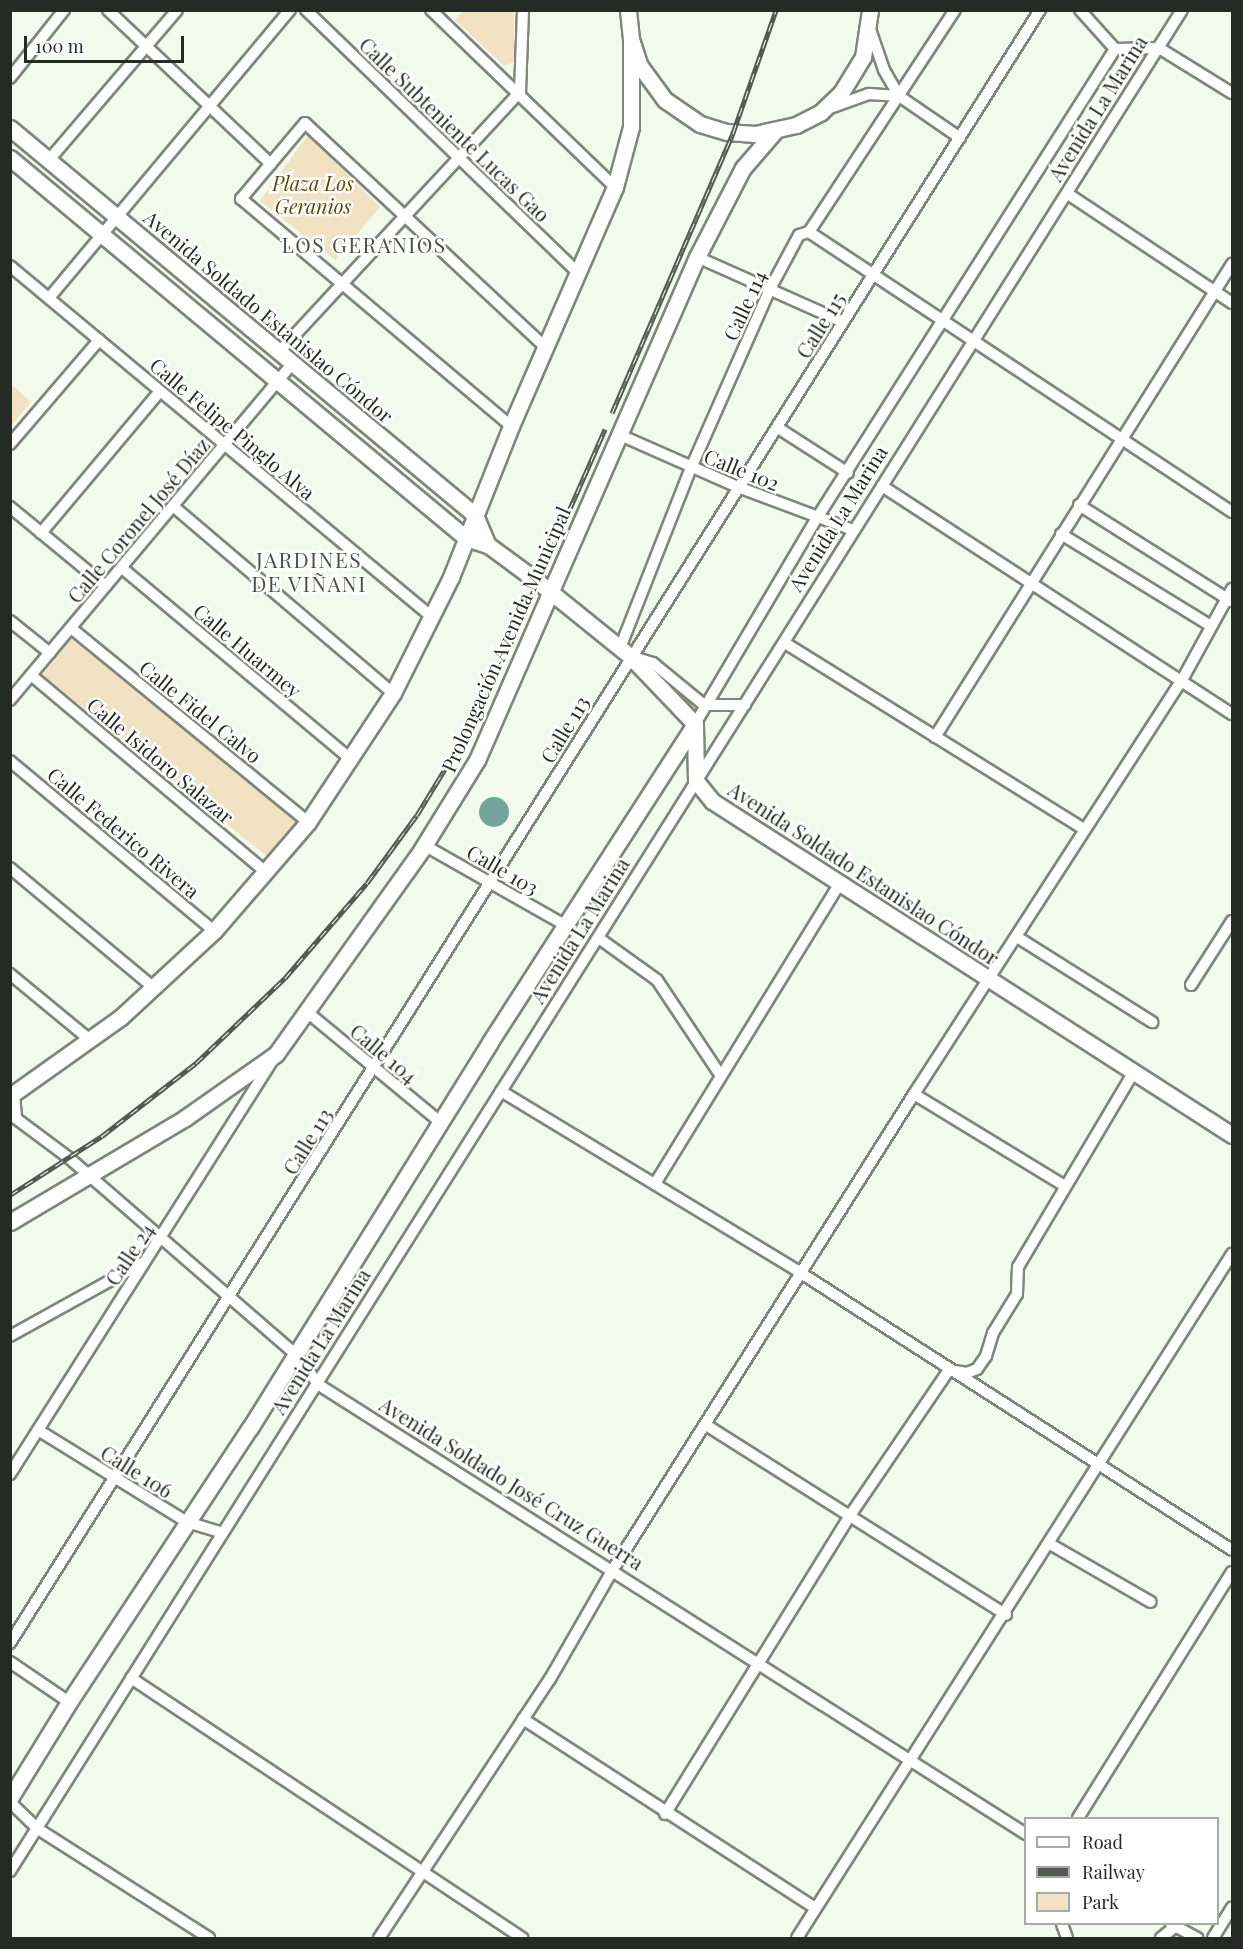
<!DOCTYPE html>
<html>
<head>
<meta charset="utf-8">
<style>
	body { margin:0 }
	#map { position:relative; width:1243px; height:1949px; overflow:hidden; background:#f2faee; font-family:"Playfair Display",serif }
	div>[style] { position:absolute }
	.green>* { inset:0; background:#f0e2c3; transform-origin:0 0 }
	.water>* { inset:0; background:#74a59c }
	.round { border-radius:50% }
	.roads { filter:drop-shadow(2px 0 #7f867b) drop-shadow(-2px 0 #7f867b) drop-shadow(0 2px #7f867b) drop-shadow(0 -2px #7f867b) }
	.street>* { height:10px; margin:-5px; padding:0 5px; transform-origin:5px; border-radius:5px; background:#fff }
	.secondary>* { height:15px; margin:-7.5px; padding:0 7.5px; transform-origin:7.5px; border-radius:7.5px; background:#fff }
	.rail>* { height:5px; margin-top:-2.5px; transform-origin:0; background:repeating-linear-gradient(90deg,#fff 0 9px,#545952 0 18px); box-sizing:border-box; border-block:2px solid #545952 }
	span { translate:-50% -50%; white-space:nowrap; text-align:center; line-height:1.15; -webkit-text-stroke:5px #fff; paint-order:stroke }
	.street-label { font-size:20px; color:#262a25 }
	.park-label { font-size:20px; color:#604903; font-style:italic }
	.neighbourhood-label { font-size:21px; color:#495046; letter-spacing:1.5px }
	.frame { position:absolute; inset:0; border:12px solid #262a25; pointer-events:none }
	.legend { position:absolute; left:1024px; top:1817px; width:195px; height:108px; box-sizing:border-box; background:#fff; border:2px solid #a8aaa8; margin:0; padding:8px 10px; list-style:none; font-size:18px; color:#262a25 }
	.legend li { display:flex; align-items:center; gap:12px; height:30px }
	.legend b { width:30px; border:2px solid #a8aaa8 }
	.scale { position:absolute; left:24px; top:36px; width:160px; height:27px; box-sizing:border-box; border:3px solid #262a25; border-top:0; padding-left:8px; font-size:18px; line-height:21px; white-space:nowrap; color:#262a25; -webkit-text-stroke:4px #fff; paint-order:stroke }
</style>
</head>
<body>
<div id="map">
	<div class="green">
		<div style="clip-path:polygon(463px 11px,514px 11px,514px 62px,504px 66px,455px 20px)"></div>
		<div style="clip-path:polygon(308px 135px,380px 207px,335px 260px,260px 201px)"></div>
		<div style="clip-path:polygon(11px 384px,31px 402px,11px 426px)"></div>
		<div style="left:74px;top:636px;width:290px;height:50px;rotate:39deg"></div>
	</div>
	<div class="water">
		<div class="round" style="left:479px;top:797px;width:30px;height:30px"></div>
	</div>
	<div class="roads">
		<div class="street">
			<div style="left:108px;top:10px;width:224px;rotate:43.4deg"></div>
			<div style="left:306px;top:10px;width:378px;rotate:44deg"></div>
			<div style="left:431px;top:10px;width:255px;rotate:43.9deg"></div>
			<div style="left:1080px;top:10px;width:52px;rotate:48.1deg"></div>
			<div style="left:1115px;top:49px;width:44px;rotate:-1.3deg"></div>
			<div style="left:1159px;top:48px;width:86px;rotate:31.7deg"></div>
			<div style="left:870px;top:29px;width:43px;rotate:71.1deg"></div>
			<div style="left:884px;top:70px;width:30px;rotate:60deg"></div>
			<div style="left:899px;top:96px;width:74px;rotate:34.5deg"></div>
			<div style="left:10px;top:78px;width:87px;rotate:-51.5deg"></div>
			<div style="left:520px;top:92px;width:82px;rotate:-87.9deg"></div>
			<div style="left:827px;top:109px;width:45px;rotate:-19.7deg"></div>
			<div style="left:869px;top:94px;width:30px;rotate:4deg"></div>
			<div style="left:49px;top:160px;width:197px;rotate:-49.5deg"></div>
			<div style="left:1068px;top:194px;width:197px;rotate:33.6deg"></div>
			<div style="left:809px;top:232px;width:507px;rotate:33.5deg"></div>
			<div style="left:697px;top:257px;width:160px;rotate:24deg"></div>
			<div style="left:10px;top:266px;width:549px;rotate:39.75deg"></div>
			<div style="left:49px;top:298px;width:376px;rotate:-50.1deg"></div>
			<div style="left:279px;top:352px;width:355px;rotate:-47.2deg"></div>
			<div style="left:511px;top:426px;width:353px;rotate:-139.9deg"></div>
			<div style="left:241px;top:199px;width:99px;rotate:-49.9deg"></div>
			<div style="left:305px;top:123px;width:330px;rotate:43deg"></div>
			<div style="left:778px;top:428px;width:83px;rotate:32.7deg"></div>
			<div style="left:620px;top:435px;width:129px;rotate:23.8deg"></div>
			<div style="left:738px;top:487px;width:123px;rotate:20.5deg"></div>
			<div style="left:10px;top:444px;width:137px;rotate:-49.4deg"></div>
			<div style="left:882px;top:486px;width:418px;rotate:33.1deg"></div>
			<div style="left:1079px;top:505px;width:180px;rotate:32.3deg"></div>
			<div style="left:173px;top:506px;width:289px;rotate:40.4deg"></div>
			<div style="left:10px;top:507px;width:124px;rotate:39.5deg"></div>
			<div style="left:41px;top:533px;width:185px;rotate:-50deg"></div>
			<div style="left:1061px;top:534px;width:176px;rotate:31.5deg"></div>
			<div style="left:122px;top:568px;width:300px;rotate:39.9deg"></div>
			<div style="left:10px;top:621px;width:51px;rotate:38.7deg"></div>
			<div style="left:71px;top:628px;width:306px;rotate:39.3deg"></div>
			<div style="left:785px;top:643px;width:352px;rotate:31.9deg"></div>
			<div style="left:620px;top:648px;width:193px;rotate:-68.5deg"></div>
			<div style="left:691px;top:468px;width:196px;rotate:-66.2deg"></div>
			<div style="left:770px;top:289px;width:61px;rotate:-61.8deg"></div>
			<div style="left:799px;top:235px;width:10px;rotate:-17deg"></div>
			<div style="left:809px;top:232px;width:266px;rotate:-56.7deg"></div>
			<div style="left:630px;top:656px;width:24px;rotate:17deg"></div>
			<div style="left:653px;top:663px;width:66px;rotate:39.5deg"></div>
			<div style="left:704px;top:705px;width:41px"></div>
			<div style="left:31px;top:675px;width:308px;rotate:40deg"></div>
			<div style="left:10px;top:700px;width:440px;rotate:-50deg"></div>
			<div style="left:695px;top:724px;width:239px;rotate:-59.4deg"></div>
			<div style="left:817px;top:518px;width:556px;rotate:-57.57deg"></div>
			<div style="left:935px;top:737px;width:559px;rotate:-57.88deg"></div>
			<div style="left:10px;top:761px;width:266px;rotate:39.8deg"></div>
			<div style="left:424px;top:845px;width:162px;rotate:29.6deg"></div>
			<div style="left:10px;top:868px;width:187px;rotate:39.8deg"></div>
			<div style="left:1017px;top:937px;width:160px;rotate:32.2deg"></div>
			<div style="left:600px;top:939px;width:70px;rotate:35.7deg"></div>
			<div style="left:657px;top:980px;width:115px;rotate:56.3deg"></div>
			<div style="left:10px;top:974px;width:104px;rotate:39.5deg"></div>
			<div style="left:1191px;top:985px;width:76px;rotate:-57.4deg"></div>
			<div style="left:306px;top:1011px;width:174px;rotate:39.6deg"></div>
			<div style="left:501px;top:1091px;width:351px;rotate:31.2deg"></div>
			<div style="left:801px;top:1273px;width:512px;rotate:32.73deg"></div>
			<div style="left:14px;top:1094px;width:23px;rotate:85deg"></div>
			<div style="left:914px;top:1094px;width:175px;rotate:31.4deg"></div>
			<div style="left:10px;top:1114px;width:74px;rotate:36.7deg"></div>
			<div style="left:69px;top:1158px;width:299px;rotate:40.9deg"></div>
			<div style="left:295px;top:1354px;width:39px;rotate:52deg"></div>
			<div style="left:319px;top:1385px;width:838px;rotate:32.42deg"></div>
			<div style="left:656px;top:1182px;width:351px;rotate:-58.4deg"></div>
			<div style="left:10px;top:1336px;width:149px;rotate:-29deg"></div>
			<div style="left:706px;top:1425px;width:355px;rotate:32.3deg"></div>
			<div style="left:38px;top:1430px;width:175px;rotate:31.7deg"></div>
			<div style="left:187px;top:1522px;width:37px;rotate:17deg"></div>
			<div style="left:10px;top:1474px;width:491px;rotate:-57.6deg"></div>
			<div style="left:1050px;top:1544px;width:116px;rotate:29.9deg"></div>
			<div style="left:10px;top:1643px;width:1931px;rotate:-57.76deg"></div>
			<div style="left:10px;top:1662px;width:71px;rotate:34.1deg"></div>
			<div style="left:131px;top:1678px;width:470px;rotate:33.6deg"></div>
			<div style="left:523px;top:1719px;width:348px;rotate:32.9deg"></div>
			<div style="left:10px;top:1802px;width:39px;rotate:44deg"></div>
			<div style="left:38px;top:1829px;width:203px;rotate:32.5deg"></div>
			<div style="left:665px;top:1814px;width:349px;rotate:-58.2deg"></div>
			<div style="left:849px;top:1517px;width:178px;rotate:-55.8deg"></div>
			<div style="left:949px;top:1370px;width:18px;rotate:9deg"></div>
			<div style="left:967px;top:1373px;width:11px;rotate:-22deg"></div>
			<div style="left:977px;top:1369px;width:16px;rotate:-55deg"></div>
			<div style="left:986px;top:1356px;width:24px;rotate:-73deg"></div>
			<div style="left:993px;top:1333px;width:46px;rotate:-58.4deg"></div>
			<div style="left:1017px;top:1294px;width:27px;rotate:-88deg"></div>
			<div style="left:1018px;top:1267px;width:227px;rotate:-59.3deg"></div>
			<div style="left:1078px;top:1818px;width:290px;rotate:-58deg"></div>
			<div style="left:10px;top:1871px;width:2199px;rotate:-57.8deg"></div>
			<div style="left:1062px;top:1924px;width:15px;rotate:70deg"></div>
			<div style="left:1171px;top:1924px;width:30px;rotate:28deg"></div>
			<div style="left:379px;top:1938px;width:310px;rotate:-56.6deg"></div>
			<div style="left:550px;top:1679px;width:125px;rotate:-60.1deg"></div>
			<div style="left:612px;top:1571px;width:565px;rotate:-57.66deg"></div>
			<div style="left:914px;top:1094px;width:493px;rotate:-57.1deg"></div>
			<div style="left:1182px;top:680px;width:104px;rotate:-61.2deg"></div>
			<div style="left:797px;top:1938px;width:811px;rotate:-57.55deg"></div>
			<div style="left:1161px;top:1938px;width:19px;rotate:-39deg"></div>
			<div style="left:1213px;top:1938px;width:36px;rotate:-58deg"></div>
		</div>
		<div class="secondary">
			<div style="left:628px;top:10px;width:29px;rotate:84deg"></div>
			<div style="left:631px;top:39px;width:28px;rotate:72deg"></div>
			<div style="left:640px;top:66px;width:42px;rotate:53.7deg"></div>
			<div style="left:665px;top:100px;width:42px;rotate:34.4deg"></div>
			<div style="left:700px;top:124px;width:28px;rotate:17deg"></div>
			<div style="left:727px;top:132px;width:28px;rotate:4deg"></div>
			<div style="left:755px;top:134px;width:42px;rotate:-12.4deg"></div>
			<div style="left:796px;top:125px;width:28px;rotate:-27deg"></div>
			<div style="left:821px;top:112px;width:28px;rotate:-44deg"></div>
			<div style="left:841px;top:93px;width:42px;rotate:-58.6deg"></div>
			<div style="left:863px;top:57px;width:48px;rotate:-81.5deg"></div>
			<div style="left:10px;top:128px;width:605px;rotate:39.77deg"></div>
			<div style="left:475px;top:515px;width:33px;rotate:67deg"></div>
			<div style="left:10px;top:158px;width:594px;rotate:39.81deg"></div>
			<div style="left:466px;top:538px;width:23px;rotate:18deg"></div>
			<div style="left:488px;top:545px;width:61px;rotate:36.3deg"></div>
			<div style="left:537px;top:581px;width:119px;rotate:38.9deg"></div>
			<div style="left:630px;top:656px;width:94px;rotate:46.3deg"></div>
			<div style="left:695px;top:724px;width:57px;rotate:89deg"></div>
			<div style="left:696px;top:781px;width:26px;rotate:51deg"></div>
			<div style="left:712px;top:801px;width:618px;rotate:32.71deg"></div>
			<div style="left:10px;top:1096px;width:136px;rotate:-35.4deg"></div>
			<div style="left:121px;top:1017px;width:127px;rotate:-42.8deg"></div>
			<div style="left:214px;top:931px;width:144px;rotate:-49.2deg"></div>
			<div style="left:308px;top:822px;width:154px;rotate:-56.6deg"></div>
			<div style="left:393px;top:693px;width:130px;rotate:-63.4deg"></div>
			<div style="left:451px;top:577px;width:162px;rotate:-68.3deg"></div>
			<div style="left:511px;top:426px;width:261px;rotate:-66.5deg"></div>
			<div style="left:615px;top:187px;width:62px;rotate:-75.1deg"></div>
			<div style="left:631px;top:127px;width:88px;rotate:-90deg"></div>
			<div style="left:10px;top:1222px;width:204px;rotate:-30.7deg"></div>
			<div style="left:185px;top:1118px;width:111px;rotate:-35.1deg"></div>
			<div style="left:276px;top:1054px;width:252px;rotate:-54.5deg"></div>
			<div style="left:422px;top:849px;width:105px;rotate:-58.3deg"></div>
			<div style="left:477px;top:760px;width:549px;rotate:-66.38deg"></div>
			<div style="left:697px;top:257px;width:100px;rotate:-62.7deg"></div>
			<div style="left:743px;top:168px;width:49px;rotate:-49.1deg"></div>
			<div style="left:10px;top:1798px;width:113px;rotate:-58.4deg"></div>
			<div style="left:69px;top:1702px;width:328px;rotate:-56.6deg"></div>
			<div style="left:250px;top:1428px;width:455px;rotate:-58.1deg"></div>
			<div style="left:490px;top:1042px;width:378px;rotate:-57.2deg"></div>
		</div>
	</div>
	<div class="rail">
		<div style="left:612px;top:413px;width:305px;rotate:-66.6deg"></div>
		<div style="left:733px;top:133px;width:130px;rotate:-70.7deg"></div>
		<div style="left:10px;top:1195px;width:109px;rotate:-32.7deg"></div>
		<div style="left:102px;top:1136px;width:119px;rotate:-37.8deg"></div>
		<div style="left:196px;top:1063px;width:123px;rotate:-43.7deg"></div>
		<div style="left:285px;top:978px;width:125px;rotate:-49.2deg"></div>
		<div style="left:367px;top:883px;width:84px;rotate:-53.7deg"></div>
		<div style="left:417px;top:815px;width:125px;rotate:-58.7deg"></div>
		<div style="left:482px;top:708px;width:305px;rotate:-66.2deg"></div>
	</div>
	<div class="street-label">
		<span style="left:1097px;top:108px;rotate:-58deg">Avenida La Marina</span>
		<span style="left:455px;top:129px;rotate:44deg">Calle Subteniente Lucas Gao</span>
		<span style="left:744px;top:305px;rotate:-65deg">Calle 114</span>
		<span style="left:269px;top:316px;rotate:40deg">Avenida Soldado Estanislao Cóndor</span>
		<span style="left:820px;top:325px;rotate:-58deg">Calle 115</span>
		<span style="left:233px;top:428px;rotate:40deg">Calle Felipe Pinglo Alva</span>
		<span style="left:742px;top:469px;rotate:22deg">Calle 102</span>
		<span style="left:837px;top:518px;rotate:-58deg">Avenida La Marina</span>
		<span style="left:138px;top:520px;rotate:-50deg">Calle Coronel José Díaz</span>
		<span style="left:505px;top:639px;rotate:-66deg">Prolongación Avenida Municipal</span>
		<span style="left:248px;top:650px;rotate:40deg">Calle Huarmey</span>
		<span style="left:201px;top:711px;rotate:39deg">Calle Fidel Calvo</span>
		<span style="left:564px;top:729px;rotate:-59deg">Calle 113</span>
		<span style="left:161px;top:760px;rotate:40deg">Calle Isidoro Salazar</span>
		<span style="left:124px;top:832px;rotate:40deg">Calle Federico Rivera</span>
		<span style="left:503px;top:869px;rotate:30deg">Calle 103</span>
		<span style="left:864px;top:873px;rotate:33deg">Avenida Soldado Estanislao Cóndor</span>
		<span style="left:579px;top:930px;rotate:-58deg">Avenida La Marina</span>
		<span style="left:384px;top:1053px;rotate:40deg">Calle 104</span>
		<span style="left:307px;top:1141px;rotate:-58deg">Calle 113</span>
		<span style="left:129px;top:1254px;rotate:-56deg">Calle 24</span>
		<span style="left:320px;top:1341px;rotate:-58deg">Avenida La Marina</span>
		<span style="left:137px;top:1471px;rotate:32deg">Calle 106</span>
		<span style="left:512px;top:1483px;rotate:32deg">Avenida Soldado José Cruz Guerra</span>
	</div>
	<div class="park-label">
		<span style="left:313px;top:194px">Plaza Los<br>Geranios</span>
	</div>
	<div class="neighbourhood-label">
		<span style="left:364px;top:244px">LOS GERANIOS</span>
		<span style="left:309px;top:571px">JARDINES<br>DE VIÑANI</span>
	</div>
	<div class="frame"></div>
	<ul class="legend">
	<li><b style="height:8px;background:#fff"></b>Road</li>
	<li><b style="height:8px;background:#545952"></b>Railway</li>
	<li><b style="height:16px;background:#f0e2c3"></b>Park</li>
	</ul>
	<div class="scale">100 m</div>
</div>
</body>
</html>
